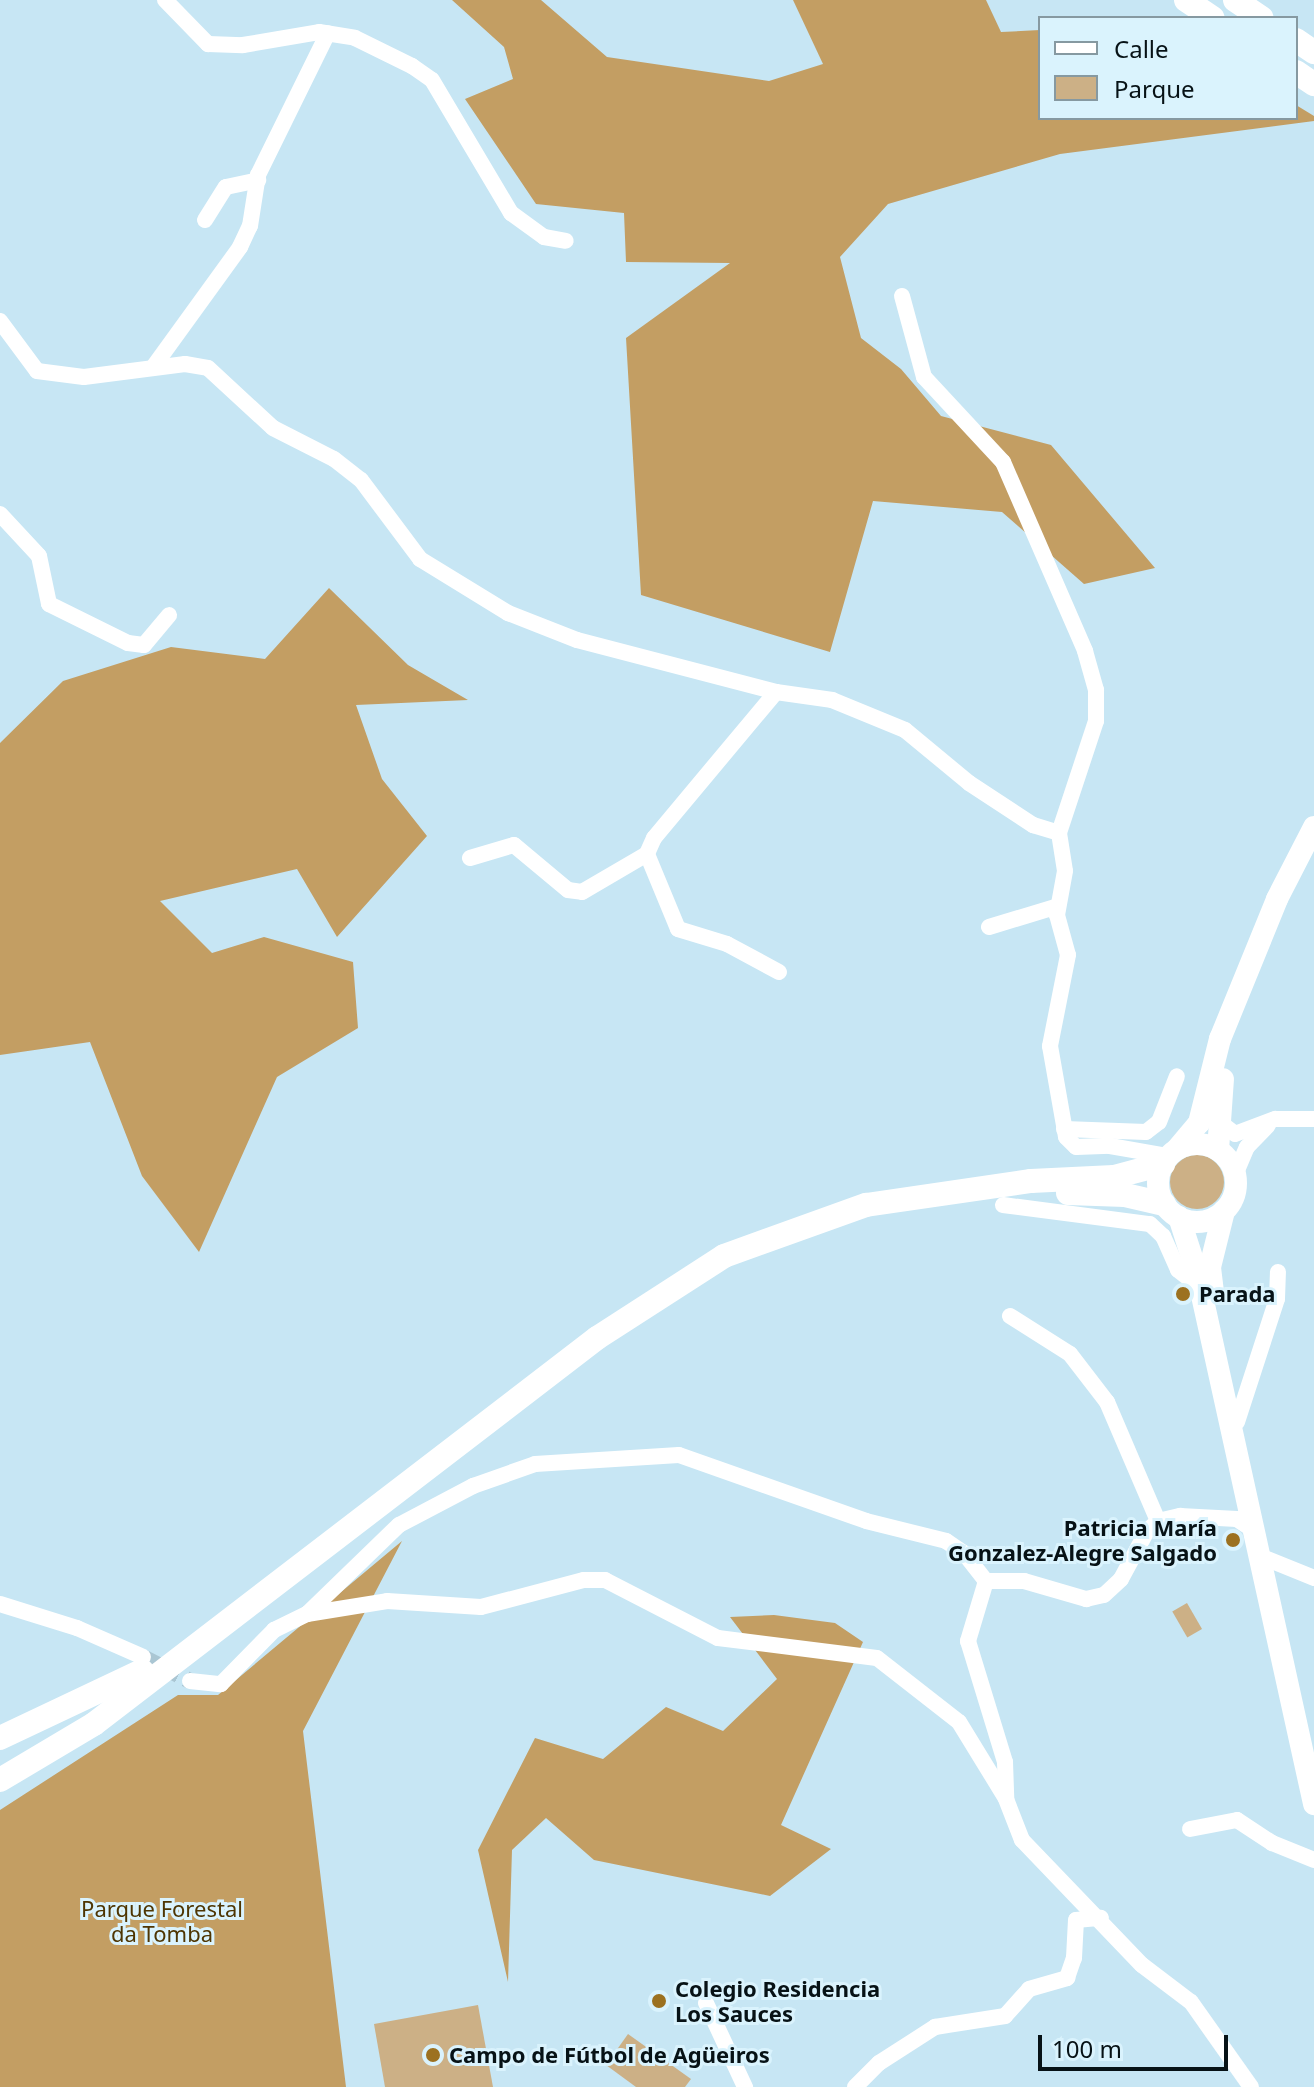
<!DOCTYPE html>
<html>
<head>
<meta charset="utf-8">
<style>
	body { margin:0 }
	#map { position:relative; width:1314px; height:2087px; overflow:hidden; background:#c7e6f4; font-family:"Noto Sans",sans-serif }
	div>[style] { position:absolute }
	.green>* { inset:0; background:#ccb086; transform-origin:0 0 }
	.round { border-radius:50% }
	.forest>* { inset:0; background:#c39e63 }
	.minor-tunnel>* { height:16px; margin-top:-8px; transform-origin:0; background:repeating-linear-gradient(90deg,#aac6d3 0 16px,transparent 0 24px) }
	.minor>* { height:16px; margin:-8px; padding:0 8px; transform-origin:8px; border-radius:8px; background:#fff }
	.major>* { height:22px; margin:-11px; padding:0 11px; transform-origin:11px; border-radius:11px; background:#fff }
	.major>.ring { margin:-11px; padding:0; box-sizing:content-box; background:none; border:22px solid #fff; border-radius:50% }
	.highway>* { height:24px; margin:-12px; padding:0 12px; transform-origin:12px; border-radius:12px; background:#fff }
	.dots>* { width:22px; height:22px; translate:-50% -50%; box-sizing:border-box; border:4px solid #daf3fd; border-radius:50% }
	span { translate:-50% -50%; white-space:nowrap; text-align:center; line-height:1.15; -webkit-text-stroke:6px #daf3fd; paint-order:stroke }
	.poi-label { font-size:22px; color:#071216; font-weight:700 }
	.left { translate:0 -50%; text-align:left }
	.right { translate:-100% -50%; text-align:right }
	.park-label { font-size:22px; color:#4e3502 }
	.legend { position:absolute; left:1038px; top:16px; width:260px; height:104px; box-sizing:border-box; background:#daf3fd; border:2px solid #8699a1; margin:0; padding:10px 14px; list-style:none; font-size:24px; color:#071216 }
	.legend li { display:flex; align-items:center; gap:16px; height:40px }
	.legend b { width:40px; border:2px solid #8699a1 }
	.scale { position:absolute; left:1038px; top:2035px; width:190px; height:36px; box-sizing:border-box; border:4px solid #071216; border-top:0; padding-left:10px; font-size:24px; line-height:28px; white-space:nowrap; color:#071216; -webkit-text-stroke:6px #daf3fd; paint-order:stroke }
</style>
</head>
<body>
<div id="map">
	<div class="green">
		<div class="round" style="left:1170px;top:1155px;width:54px;height:54px"></div>
		<div style="left:1187px;top:1603px;width:30px;height:17px;rotate:60deg"></div>
		<div style="clip-path:polygon(478px 2005px,493px 2087px,385px 2087px,374px 2024px)"></div>
		<div style="clip-path:polygon(628px 2034px,691px 2079px,685px 2087px,636px 2087px,606px 2065px)"></div>
	</div>
	<div class="forest">
		<div style="clip-path:polygon(452px 0,541px 0,607px 57px,769px 81px,823px 64px,793px 0,986px 0,1001px 32px,1040px 30px,1040px 118px,1296px 118px,1296px 105px,1314px 116px,1314px 121px,1060px 154px,888px 204px,840px 257px,861px 338px,901px 369px,941px 416px,1051px 445px,1155px 568px,1084px 584px,1002px 512px,873px 501px,830px 652px,641px 595px,626px 338px,730px 263px,626px 262px,624px 213px,536px 204px,465px 99px,513px 79px,504px 47px)"></div>
		<div style="clip-path:polygon(329px 588px,408px 665px,468px 700px,356px 705px,382px 779px,427px 836px,337px 937px,297px 869px,160px 901px,212px 953px,264px 937px,353px 962px,358px 1028px,277px 1077px,199px 1252px,142px 1176px,90px 1042px,0 1055px,0 743px,63px 681px,171px 647px,265px 659px)"></div>
		<div style="clip-path:polygon(402px 1541px,303px 1731px,346px 2087px,0 2087px,0 1810px,178px 1695px,218px 1695px)"></div>
		<div style="clip-path:polygon(774px 1615px,835px 1623px,863px 1642px,781px 1825px,831px 1849px,770px 1896px,594px 1860px,546px 1818px,512px 1850px,508px 1982px,478px 1850px,535px 1738px,603px 1759px,666px 1707px,723px 1731px,777px 1679px,730px 1617px)"></div>
	</div>
	<div class="minor-tunnel">
		<div style="left:143px;top:1657px;width:53px;rotate:27.1deg"></div>
	</div>
	<div class="minor">
		<div style="left:165px;top:0;width:62px;rotate:45.7deg"></div>
		<div style="left:208px;top:44px;width:35px;rotate:2deg"></div>
		<div style="left:243px;top:45px;width:77px;rotate:-9.7deg"></div>
		<div style="left:319px;top:32px;width:36px;rotate:9deg"></div>
		<div style="left:355px;top:38px;width:64px;rotate:26.2deg"></div>
		<div style="left:412px;top:66px;width:24px;rotate:35deg"></div>
		<div style="left:432px;top:80px;width:155px;rotate:59.3deg"></div>
		<div style="left:511px;top:213px;width:41px;rotate:36deg"></div>
		<div style="left:544px;top:237px;width:22px;rotate:10deg"></div>
		<div style="left:205px;top:220px;width:39px;rotate:-58deg"></div>
		<div style="left:226px;top:187px;width:33px;rotate:-12deg"></div>
		<div style="left:902px;top:296px;width:84px;rotate:74.8deg"></div>
		<div style="left:924px;top:377px;width:116px;rotate:47.1deg"></div>
		<div style="left:1003px;top:462px;width:206px;rotate:66.5deg"></div>
		<div style="left:1085px;top:651px;width:41px;rotate:74.2deg"></div>
		<div style="left:1096px;top:690px;width:31px;rotate:90deg"></div>
		<div style="left:1096px;top:721px;width:118px;rotate:108.3deg"></div>
		<div style="left:0;top:321px;width:62px;rotate:53.5deg"></div>
		<div style="left:37px;top:371px;width:47px;rotate:7.3deg"></div>
		<div style="left:84px;top:377px;width:102px;rotate:-7.3deg"></div>
		<div style="left:185px;top:364px;width:23px;rotate:10deg"></div>
		<div style="left:208px;top:368px;width:88px;rotate:42.7deg"></div>
		<div style="left:273px;top:428px;width:68px;rotate:26.9deg"></div>
		<div style="left:334px;top:459px;width:34px;rotate:38deg"></div>
		<div style="left:361px;top:480px;width:99px;rotate:53.2deg"></div>
		<div style="left:420px;top:559px;width:103px;rotate:31.5deg"></div>
		<div style="left:508px;top:613px;width:74px;rotate:21.4deg"></div>
		<div style="left:577px;top:640px;width:206px;rotate:14.6deg"></div>
		<div style="left:776px;top:692px;width:57px;rotate:8.1deg"></div>
		<div style="left:832px;top:700px;width:79px;rotate:22.3deg"></div>
		<div style="left:905px;top:730px;width:83px;rotate:39.6deg"></div>
		<div style="left:969px;top:783px;width:77px;rotate:33.3deg"></div>
		<div style="left:1033px;top:825px;width:27px;rotate:17deg"></div>
		<div style="left:1059px;top:833px;width:38px;rotate:81deg"></div>
		<div style="left:1065px;top:871px;width:45px;rotate:100.3deg"></div>
		<div style="left:1057px;top:915px;width:41px;rotate:74.6deg"></div>
		<div style="left:1068px;top:955px;width:93px;rotate:101.2deg"></div>
		<div style="left:1050px;top:1046px;width:92px;rotate:80deg"></div>
		<div style="left:1066px;top:1137px;width:14px;rotate:45deg"></div>
		<div style="left:1076px;top:1147px;width:34px;rotate:-2deg"></div>
		<div style="left:1110px;top:1146px;width:59px;rotate:9.8deg"></div>
		<div style="left:154px;top:366px;width:147px;rotate:-54.1deg"></div>
		<div style="left:240px;top:247px;width:23px;rotate:-65deg"></div>
		<div style="left:250px;top:226px;width:52px;rotate:-81.1deg"></div>
		<div style="left:258px;top:175px;width:158px;rotate:-63.8deg"></div>
		<div style="left:0;top:514px;width:57px;rotate:47.1deg"></div>
		<div style="left:39px;top:556px;width:49px;rotate:78.2deg"></div>
		<div style="left:49px;top:604px;width:88px;rotate:26.3deg"></div>
		<div style="left:128px;top:643px;width:16px;rotate:7deg"></div>
		<div style="left:144px;top:645px;width:39px;rotate:-50deg"></div>
		<div style="left:776px;top:692px;width:190px;rotate:129.9deg"></div>
		<div style="left:654px;top:838px;width:17px;rotate:114deg"></div>
		<div style="left:647px;top:854px;width:81px;rotate:67.5deg"></div>
		<div style="left:678px;top:929px;width:51px;rotate:17deg"></div>
		<div style="left:727px;top:944px;width:59px;rotate:28.3deg"></div>
		<div style="left:470px;top:858px;width:46px;rotate:-16.5deg"></div>
		<div style="left:514px;top:845px;width:70px;rotate:39.8deg"></div>
		<div style="left:568px;top:890px;width:14px;rotate:8deg"></div>
		<div style="left:582px;top:892px;width:75px;rotate:-30.3deg"></div>
		<div style="left:989px;top:927px;width:72px;rotate:-16.9deg"></div>
		<div style="left:1218px;top:1121px;width:21px;rotate:37deg"></div>
		<div style="left:1235px;top:1134px;width:43px;rotate:-20.6deg"></div>
		<div style="left:1275px;top:1119px;width:39px"></div>
		<div style="left:1064px;top:1129px;width:82px;rotate:2.1deg"></div>
		<div style="left:1146px;top:1132px;width:16px;rotate:-38deg"></div>
		<div style="left:1159px;top:1122px;width:49px;rotate:-68.6deg"></div>
		<div style="left:1235px;top:1175px;width:30px;rotate:-67deg"></div>
		<div style="left:1247px;top:1147px;width:30px;rotate:-46deg"></div>
		<div style="left:1003px;top:1205px;width:148px;rotate:7.4deg"></div>
		<div style="left:1150px;top:1224px;width:18px;rotate:43deg"></div>
		<div style="left:1163px;top:1236px;width:37px;rotate:66deg"></div>
		<div style="left:1178px;top:1270px;width:28px;rotate:38deg"></div>
		<div style="left:1010px;top:1316px;width:71px;rotate:32.3deg"></div>
		<div style="left:1070px;top:1354px;width:61px;rotate:52.4deg"></div>
		<div style="left:1107px;top:1402px;width:129px;rotate:66.8deg"></div>
		<div style="left:1237px;top:1422px;width:129px;rotate:-72deg"></div>
		<div style="left:1277px;top:1299px;width:27px;rotate:-88deg"></div>
		<div style="left:1267px;top:1559px;width:51px;rotate:22deg"></div>
		<div style="left:986px;top:1581px;width:38px"></div>
		<div style="left:1024px;top:1581px;width:65px;rotate:16.2deg"></div>
		<div style="left:1086px;top:1599px;width:18px;rotate:-13deg"></div>
		<div style="left:1104px;top:1595px;width:23px;rotate:-43deg"></div>
		<div style="left:1121px;top:1579px;width:55px;rotate:-61.6deg"></div>
		<div style="left:1147px;top:1531px;width:15px;rotate:-42deg"></div>
		<div style="left:1158px;top:1521px;width:23px;rotate:-13deg"></div>
		<div style="left:1180px;top:1516px;width:57px;rotate:3deg"></div>
		<div style="left:1237px;top:1519px;width:22px;rotate:34deg"></div>
		<div style="left:0;top:1604px;width:81px;rotate:17.3deg"></div>
		<div style="left:77px;top:1628px;width:72px;rotate:23.7deg"></div>
		<div style="left:307px;top:1614px;width:128px;rotate:-44.1deg"></div>
		<div style="left:399px;top:1525px;width:84px;rotate:-27.8deg"></div>
		<div style="left:473px;top:1486px;width:66px;rotate:-19.5deg"></div>
		<div style="left:535px;top:1464px;width:144px;rotate:-3.6deg"></div>
		<div style="left:679px;top:1455px;width:198px;rotate:19.4deg"></div>
		<div style="left:866px;top:1521px;width:82px;rotate:14deg"></div>
		<div style="left:946px;top:1541px;width:22px;rotate:34deg"></div>
		<div style="left:964px;top:1553px;width:36px;rotate:52deg"></div>
		<div style="left:986px;top:1581px;width:63px;rotate:106.7deg"></div>
		<div style="left:968px;top:1641px;width:127px;rotate:73deg"></div>
		<div style="left:1005px;top:1762px;width:37px;rotate:88deg"></div>
		<div style="left:1006px;top:1799px;width:44px;rotate:68.7deg"></div>
		<div style="left:1022px;top:1840px;width:173px;rotate:46.2deg"></div>
		<div style="left:1142px;top:1965px;width:61px;rotate:37.1deg"></div>
		<div style="left:1191px;top:2002px;width:104px;rotate:54.8deg"></div>
		<div style="left:190px;top:1681px;width:31px;rotate:6deg"></div>
		<div style="left:221px;top:1684px;width:76px;rotate:-45.5deg"></div>
		<div style="left:274px;top:1630px;width:37px;rotate:-26deg"></div>
		<div style="left:307px;top:1614px;width:81px;rotate:-9.2deg"></div>
		<div style="left:387px;top:1601px;width:94px;rotate:3.7deg"></div>
		<div style="left:481px;top:1607px;width:106px;rotate:-14.7deg"></div>
		<div style="left:584px;top:1580px;width:21px"></div>
		<div style="left:605px;top:1580px;width:127px;rotate:27.2deg"></div>
		<div style="left:718px;top:1638px;width:160px;rotate:7.2deg"></div>
		<div style="left:877px;top:1658px;width:104px;rotate:38deg"></div>
		<div style="left:959px;top:1722px;width:88px;rotate:58.5deg"></div>
		<div style="left:1190px;top:1829px;width:48px;rotate:-10.8deg"></div>
		<div style="left:1237px;top:1820px;width:42px;rotate:33.3deg"></div>
		<div style="left:1272px;top:1843px;width:45px;rotate:22deg"></div>
		<div style="left:706px;top:2003px;width:93px;rotate:65.1deg"></div>
		<div style="left:855px;top:2087px;width:34px;rotate:-45deg"></div>
		<div style="left:879px;top:2063px;width:67px;rotate:-32.7deg"></div>
		<div style="left:935px;top:2027px;width:71px;rotate:-8.9deg"></div>
		<div style="left:1005px;top:2016px;width:36px;rotate:-48deg"></div>
		<div style="left:1029px;top:1989px;width:40px;rotate:-16deg"></div>
		<div style="left:1067px;top:1978px;width:21px;rotate:-71deg"></div>
		<div style="left:1074px;top:1958px;width:38px;rotate:-87deg"></div>
		<div style="left:1076px;top:1920px;width:25px;rotate:-5deg"></div>
	</div>
	<div class="major">
		<div class="ring" style="left:1158px;top:1144px;width:56px;height:56px"></div>
		<div style="left:1177px;top:1149px;width:34px;rotate:-50deg"></div>
		<div style="left:1199px;top:1123px;width:87px;rotate:-76deg"></div>
		<div style="left:1220px;top:1039px;width:151px;rotate:-67.8deg"></div>
		<div style="left:1277px;top:899px;width:81px;rotate:-62.8deg"></div>
		<div style="left:1218px;top:1150px;width:71px;rotate:-86deg"></div>
		<div style="left:1179px;top:1217px;width:59px;rotate:72.2deg"></div>
		<div style="left:1197px;top:1273px;width:544px;rotate:77.57deg"></div>
		<div style="left:1213px;top:1292px;width:25px;rotate:-97deg"></div>
		<div style="left:1210px;top:1267px;width:58px;rotate:-76deg"></div>
	</div>
	<div class="highway">
		<div style="left:1186px;top:0;width:32px;rotate:34deg"></div>
		<div style="left:1235px;top:0;width:32px;rotate:34deg"></div>
		<div style="left:1296px;top:40px;width:22px;rotate:34deg"></div>
		<div style="left:1296px;top:72px;width:22px;rotate:34deg"></div>
		<div style="left:1068px;top:1193px;width:57px;rotate:2deg"></div>
		<div style="left:1125px;top:1195px;width:40px;rotate:13deg"></div>
		<div style="left:0;top:1738px;width:157px;rotate:-25.3deg"></div>
		<div style="left:0;top:1780px;width:109px;rotate:-30.8deg"></div>
		<div style="left:94px;top:1724px;width:634px;rotate:-37.5deg"></div>
		<div style="left:597px;top:1338px;width:151px;rotate:-32.8deg"></div>
		<div style="left:724px;top:1256px;width:151px;rotate:-19.8deg"></div>
		<div style="left:866px;top:1205px;width:167px;rotate:-8.3deg"></div>
		<div style="left:1031px;top:1181px;width:83px;rotate:-2.8deg"></div>
		<div style="left:1114px;top:1177px;width:51px;rotate:-14.9deg"></div>
	</div>
	<div class="dots">
		<div style="left:1183px;top:1294px;background:#9c7120"></div>
		<div style="left:1233px;top:1540px;background:#9c7120"></div>
		<div style="left:659px;top:2001px;background:#9c7120"></div>
		<div style="left:433px;top:2055px;background:#9c7120"></div>
	</div>
	<div class="poi-label">
		<span class="left" style="left:1199px;top:1294px">Parada</span>
		<span class="right" style="left:1217px;top:1540px">Patricia María<br>Gonzalez-Alegre Salgado</span>
		<span class="left" style="left:675px;top:2001px">Colegio Residencia<br>Los Sauces</span>
		<span class="left" style="left:449px;top:2055px">Campo de Fútbol de Agüeiros</span>
	</div>
	<div class="park-label">
		<span style="left:162px;top:1921px">Parque Forestal<br>da Tomba</span>
	</div>
	<ul class="legend">
	<li><b style="height:10px;background:#fff"></b>Calle</li>
	<li><b style="height:22px;background:#ccb086"></b>Parque</li>
	</ul>
	<div class="scale">100 m</div>
</div>
</body>
</html>
